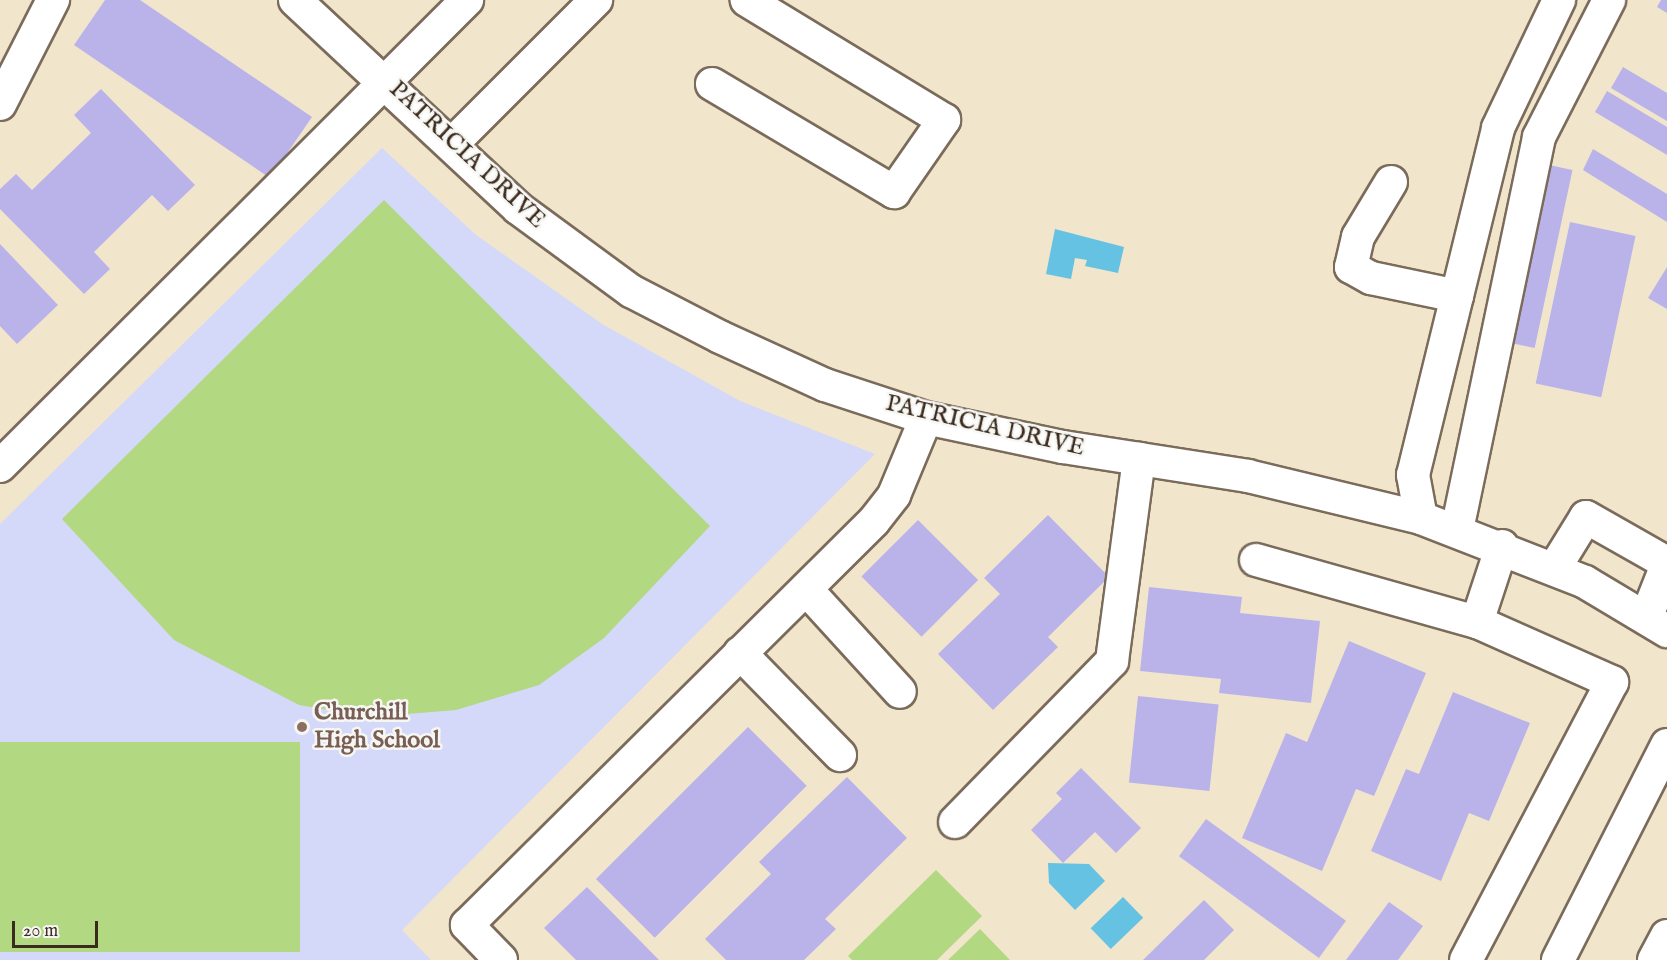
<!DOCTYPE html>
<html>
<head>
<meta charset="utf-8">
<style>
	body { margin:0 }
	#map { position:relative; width:1667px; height:960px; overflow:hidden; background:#f1e5cc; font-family:"IM FELL English",serif }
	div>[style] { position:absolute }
	.built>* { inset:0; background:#d4d8f9 }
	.green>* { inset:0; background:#b2d881; transform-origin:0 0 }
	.water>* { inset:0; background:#65c2e3; transform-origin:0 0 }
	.building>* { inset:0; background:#bab3e9; transform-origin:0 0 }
	.roads { filter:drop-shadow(2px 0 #7b6b5b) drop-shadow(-2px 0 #7b6b5b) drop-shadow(0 2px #7b6b5b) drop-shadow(0 -2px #7b6b5b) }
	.minor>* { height:32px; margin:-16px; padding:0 16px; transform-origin:16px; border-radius:16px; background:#fff }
	.dots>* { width:16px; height:16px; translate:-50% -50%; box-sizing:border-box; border:3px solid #f6f6f2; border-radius:50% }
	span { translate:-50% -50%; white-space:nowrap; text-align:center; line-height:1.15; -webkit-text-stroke:5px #f6f6f2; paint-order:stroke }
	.street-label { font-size:24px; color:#3b2a1e }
	.education-label { font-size:24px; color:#785e54; font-weight:700 }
	.left { translate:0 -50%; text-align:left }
	.scale { position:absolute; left:12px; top:921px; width:86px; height:27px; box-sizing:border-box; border:3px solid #3b2a1e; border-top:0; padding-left:8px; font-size:18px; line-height:21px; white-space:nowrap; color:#3b2a1e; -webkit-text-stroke:4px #f6f6f2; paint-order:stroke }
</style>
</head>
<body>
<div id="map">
	<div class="built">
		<div style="clip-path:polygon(382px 148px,476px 235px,602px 324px,740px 401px,875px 454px,402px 930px,431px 960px,0 960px,0 524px)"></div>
	</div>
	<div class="green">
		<div style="clip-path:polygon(384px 200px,710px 526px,604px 638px,539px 685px,456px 710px,370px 717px,299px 705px,174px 640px,62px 519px)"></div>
		<div style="left:0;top:742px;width:300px;height:210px"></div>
		<div style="clip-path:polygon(936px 870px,982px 916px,937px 960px,852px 960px,848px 956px)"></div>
		<div style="clip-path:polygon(980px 929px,1010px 960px,948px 960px)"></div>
	</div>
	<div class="water">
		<div style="clip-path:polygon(1055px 229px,1124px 247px,1118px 273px,1085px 266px,1087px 260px,1075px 258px,1071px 279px,1046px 274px)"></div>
		<div style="clip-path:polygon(1048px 863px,1089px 864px,1105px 881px,1075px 910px,1049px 883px)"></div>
		<div style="left:1123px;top:897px;width:29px;height:45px;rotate:46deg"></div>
	</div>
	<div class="building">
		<div style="clip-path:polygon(105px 0,140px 0,312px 117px,270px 178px,74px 45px)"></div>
		<div style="clip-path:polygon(1661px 0,1667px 0,1667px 13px,1657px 7px)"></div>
		<div style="clip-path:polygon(1623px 67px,1667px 93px,1667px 121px,1611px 88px)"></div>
		<div style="clip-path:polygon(101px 89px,195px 185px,168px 211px,152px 195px,94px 252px,110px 269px,84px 294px,0 209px,0 189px,16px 174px,32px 190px,91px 133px,74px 115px)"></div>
		<div style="clip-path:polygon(1607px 91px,1667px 127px,1667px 155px,1595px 112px)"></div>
		<div style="clip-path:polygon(1593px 149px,1667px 194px,1667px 222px,1583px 170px)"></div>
		<div style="left:1549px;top:165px;width:24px;height:182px;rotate:12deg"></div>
		<div style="left:1570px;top:222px;width:67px;height:165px;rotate:12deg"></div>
		<div style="clip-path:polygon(0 244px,58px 305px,17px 344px,0 326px)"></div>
		<div style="clip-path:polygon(1667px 267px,1667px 309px,1648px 298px)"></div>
		<div style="clip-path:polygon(1048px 515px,1109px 577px,1048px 637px,1058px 647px,993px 710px,938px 654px,1000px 594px,984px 578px)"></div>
		<div style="left:918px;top:520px;width:85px;height:80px;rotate:45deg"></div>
		<div style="clip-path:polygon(1149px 587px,1242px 597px,1240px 613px,1320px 621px,1311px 703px,1219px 693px,1221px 679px,1140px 671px)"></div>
		<div style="clip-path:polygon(1349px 641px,1426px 673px,1374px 796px,1356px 789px,1322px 871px,1242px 838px,1286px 733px,1307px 742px)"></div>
		<div style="clip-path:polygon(1453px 692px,1530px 723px,1489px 821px,1469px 813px,1441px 881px,1371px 851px,1406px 769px,1419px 774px)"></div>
		<div style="left:1138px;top:696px;width:81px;height:87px;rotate:6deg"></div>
		<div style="left:748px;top:727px;width:83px;height:215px;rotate:45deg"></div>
		<div style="clip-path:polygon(1081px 768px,1141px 828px,1116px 853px,1095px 832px,1063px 863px,1031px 830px,1062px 799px,1056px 793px)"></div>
		<div style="clip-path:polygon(847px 777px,907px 838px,825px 919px,836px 929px,804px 960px,726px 960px,705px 939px,771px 874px,759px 862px)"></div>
		<div style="left:1206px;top:819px;width:173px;height:46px;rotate:36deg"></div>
		<div style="clip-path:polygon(587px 887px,659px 960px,576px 960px,544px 928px)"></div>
		<div style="clip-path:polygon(1204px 900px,1234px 930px,1204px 960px,1143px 960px)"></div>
		<div style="clip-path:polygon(1389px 902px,1423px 926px,1398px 960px,1346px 960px)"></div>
	</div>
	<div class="roads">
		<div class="minor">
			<div style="left:295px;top:0;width:305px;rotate:43deg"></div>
			<div style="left:518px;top:208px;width:140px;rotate:36.3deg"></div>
			<div style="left:631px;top:291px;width:100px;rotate:27.3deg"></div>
			<div style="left:720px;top:337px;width:115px;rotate:24.6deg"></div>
			<div style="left:825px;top:385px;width:106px;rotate:18.1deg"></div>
			<div style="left:926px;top:418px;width:140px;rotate:12deg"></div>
			<div style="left:1063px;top:447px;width:187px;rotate:8.9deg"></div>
			<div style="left:1248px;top:476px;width:178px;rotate:13.6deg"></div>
			<div style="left:1421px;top:518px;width:176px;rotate:21.3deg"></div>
			<div style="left:1585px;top:582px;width:96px;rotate:30.9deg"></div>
			<div style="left:712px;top:84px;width:212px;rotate:30.7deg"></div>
			<div style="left:894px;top:192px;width:88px;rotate:-55.2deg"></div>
			<div style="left:944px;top:120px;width:231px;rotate:-148.7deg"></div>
			<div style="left:0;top:104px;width:117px;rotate:-63deg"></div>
			<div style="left:452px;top:144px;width:204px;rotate:-45deg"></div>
			<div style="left:1391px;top:182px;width:64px;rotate:121deg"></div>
			<div style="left:1358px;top:237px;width:31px;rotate:103deg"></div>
			<div style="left:1351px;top:267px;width:23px;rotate:29deg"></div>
			<div style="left:1371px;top:278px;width:88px;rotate:11.8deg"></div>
			<div style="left:0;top:466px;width:660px;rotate:-44.94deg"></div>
			<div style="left:1421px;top:518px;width:44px;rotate:-100.5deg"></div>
			<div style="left:1413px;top:475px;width:357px;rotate:-76.2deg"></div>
			<div style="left:1498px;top:128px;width:142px;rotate:-64.5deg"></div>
			<div style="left:1457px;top:530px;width:401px;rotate:-78.2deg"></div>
			<div style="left:1539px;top:137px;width:154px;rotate:-62.9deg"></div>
			<div style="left:1256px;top:560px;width:230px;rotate:15.7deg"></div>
			<div style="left:1477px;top:622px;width:148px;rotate:24deg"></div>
			<div style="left:1612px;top:682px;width:314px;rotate:117.7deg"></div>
			<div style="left:1554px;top:569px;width:61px;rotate:-58.4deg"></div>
			<div style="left:1586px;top:517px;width:93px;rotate:29.6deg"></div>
			<div style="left:806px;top:589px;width:139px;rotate:47.6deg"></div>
			<div style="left:1646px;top:618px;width:57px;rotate:-68.4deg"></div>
			<div style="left:1477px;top:622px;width:80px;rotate:-71.8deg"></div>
			<div style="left:740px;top:653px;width:143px;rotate:45.6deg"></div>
			<div style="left:955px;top:822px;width:225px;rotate:-45.7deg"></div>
			<div style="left:1112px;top:661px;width:204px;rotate:-82.4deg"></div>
			<div style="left:501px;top:960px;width:49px;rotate:-134.2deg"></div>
			<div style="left:467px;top:925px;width:573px;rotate:-44.79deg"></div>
			<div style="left:874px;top:521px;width:33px;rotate:-52deg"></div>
			<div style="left:894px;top:495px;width:83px;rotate:-67.4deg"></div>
			<div style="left:1558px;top:960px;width:241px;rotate:-63.1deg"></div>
			<div style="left:1654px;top:960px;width:27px;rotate:-62deg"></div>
		</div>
	</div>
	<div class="dots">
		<div style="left:302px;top:727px;background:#8d6e63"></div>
	</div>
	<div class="street-label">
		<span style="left:467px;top:155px;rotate:43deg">PATRICIA DRIVE</span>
		<span style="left:985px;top:426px;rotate:13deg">PATRICIA DRIVE</span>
	</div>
	<div class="education-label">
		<span class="left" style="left:314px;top:727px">Churchill<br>High School</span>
	</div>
	<div class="scale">20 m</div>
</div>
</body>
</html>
